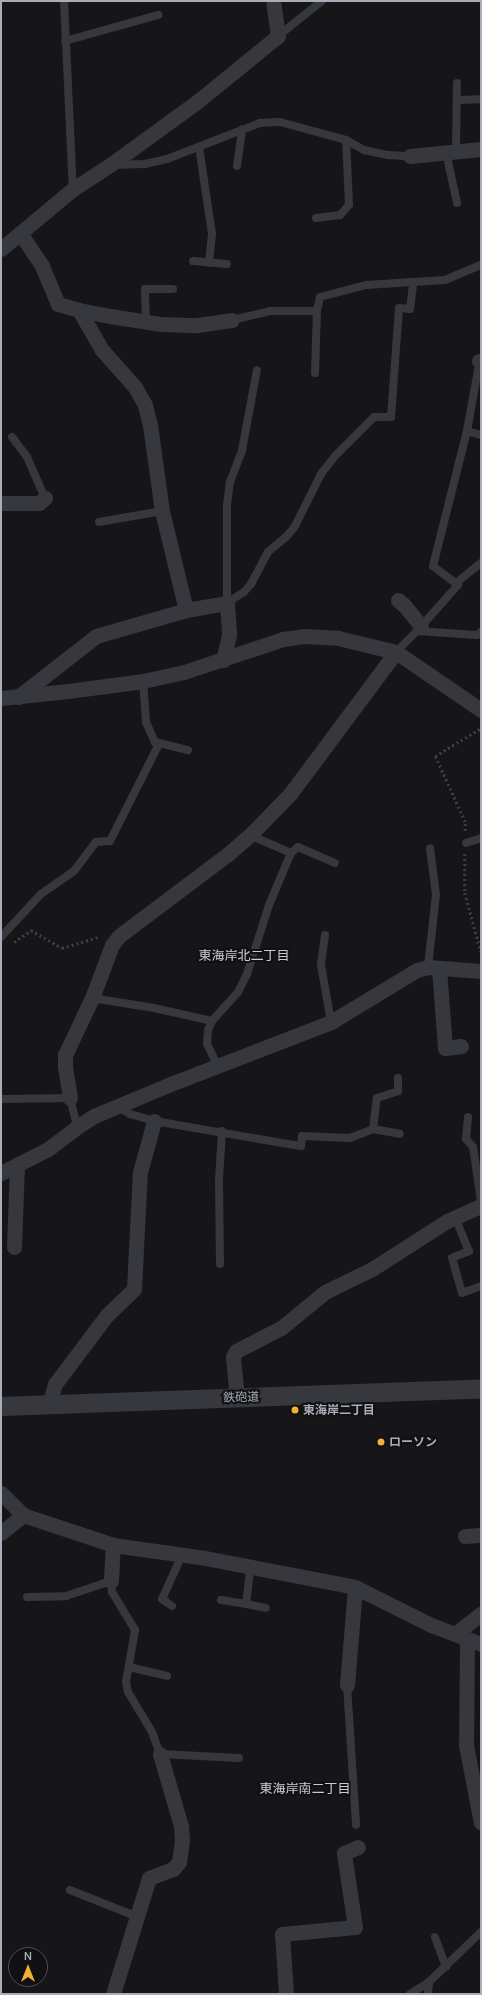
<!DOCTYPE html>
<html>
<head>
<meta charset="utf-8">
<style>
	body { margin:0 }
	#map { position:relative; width:482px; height:1995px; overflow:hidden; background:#161618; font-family:Manrope,"Noto Sans JP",sans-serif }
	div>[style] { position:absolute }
	.path>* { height:2.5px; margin-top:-1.25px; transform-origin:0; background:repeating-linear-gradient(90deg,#3d3f44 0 2px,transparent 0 5px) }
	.service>* { height:8px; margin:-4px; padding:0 4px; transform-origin:4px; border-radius:4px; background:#37383d }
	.minor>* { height:15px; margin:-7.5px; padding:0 7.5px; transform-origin:7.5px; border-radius:7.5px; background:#37383d }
	.tertiary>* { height:19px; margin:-9.5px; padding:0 9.5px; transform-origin:9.5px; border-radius:9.5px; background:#37383d }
	.dots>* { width:11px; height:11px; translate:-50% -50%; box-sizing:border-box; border:2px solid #111113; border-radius:50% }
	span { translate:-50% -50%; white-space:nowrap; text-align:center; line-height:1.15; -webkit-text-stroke:4px #111113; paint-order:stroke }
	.street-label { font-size:12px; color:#a8adb8 }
	.poi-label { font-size:12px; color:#a8adb8; font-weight:700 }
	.left { translate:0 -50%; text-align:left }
	.neighbourhood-label { font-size:13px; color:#c9ccd4 }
	.frame { position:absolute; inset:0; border:2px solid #a8adb8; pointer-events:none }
	.north { position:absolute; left:8px; top:1947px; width:40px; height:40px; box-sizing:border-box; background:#111113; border:1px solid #4d4f55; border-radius:50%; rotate:0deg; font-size:11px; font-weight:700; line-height:16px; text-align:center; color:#a8adb8 }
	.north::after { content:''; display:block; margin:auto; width:14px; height:18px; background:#f2b134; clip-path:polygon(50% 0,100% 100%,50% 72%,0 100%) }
</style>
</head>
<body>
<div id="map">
	<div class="path">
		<div style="left:465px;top:831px;width:9px;rotate:-90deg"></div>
		<div style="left:465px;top:822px;width:72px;rotate:-114.4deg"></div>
		<div style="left:435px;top:756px;width:54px;rotate:-31.3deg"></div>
		<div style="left:465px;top:854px;width:39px;rotate:90deg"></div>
		<div style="left:465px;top:893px;width:61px;rotate:74.8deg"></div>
		<div style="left:14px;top:942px;width:21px;rotate:-35deg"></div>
		<div style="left:31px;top:930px;width:36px;rotate:30deg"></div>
		<div style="left:62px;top:948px;width:39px;rotate:-17deg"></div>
	</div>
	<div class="service">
		<div style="left:64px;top:1px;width:188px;rotate:87.3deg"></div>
		<div style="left:278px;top:36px;width:56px;rotate:-38.5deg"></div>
		<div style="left:65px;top:41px;width:97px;rotate:-15.6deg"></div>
		<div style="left:457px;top:100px;width:24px;rotate:-2deg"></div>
		<div style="left:199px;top:147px;width:88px;rotate:81.5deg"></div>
		<div style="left:212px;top:234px;width:29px;rotate:96deg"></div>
		<div style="left:456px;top:151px;width:68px;rotate:-89.2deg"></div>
		<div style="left:446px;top:152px;width:52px;rotate:77.8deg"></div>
		<div style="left:113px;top:165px;width:32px;rotate:-2deg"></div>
		<div style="left:145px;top:164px;width:23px;rotate:-13deg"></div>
		<div style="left:167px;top:159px;width:100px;rotate:-21.2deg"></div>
		<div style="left:260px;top:123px;width:20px;rotate:-3deg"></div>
		<div style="left:280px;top:122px;width:68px;rotate:15.3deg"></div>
		<div style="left:346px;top:140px;width:21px;rotate:29deg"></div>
		<div style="left:364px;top:150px;width:25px;rotate:12deg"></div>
		<div style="left:388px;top:155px;width:22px;rotate:3deg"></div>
		<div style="left:237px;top:166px;width:37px;rotate:-82deg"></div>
		<div style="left:316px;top:218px;width:24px;rotate:-7deg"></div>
		<div style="left:340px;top:215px;width:13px;rotate:-48deg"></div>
		<div style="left:349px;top:205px;width:65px;rotate:-92.6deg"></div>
		<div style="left:193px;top:261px;width:34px;rotate:5deg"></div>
		<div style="left:232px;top:320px;width:39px;rotate:-13deg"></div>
		<div style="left:270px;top:311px;width:47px"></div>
		<div style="left:317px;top:311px;width:14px;rotate:-78deg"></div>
		<div style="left:320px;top:297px;width:48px;rotate:-14.6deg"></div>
		<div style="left:366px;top:285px;width:79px;rotate:-3.6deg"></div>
		<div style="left:445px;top:280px;width:39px;rotate:-23deg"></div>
		<div style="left:146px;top:322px;width:33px;rotate:-92deg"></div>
		<div style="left:145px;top:289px;width:28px"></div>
		<div style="left:315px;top:373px;width:62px;rotate:-88.2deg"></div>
		<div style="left:467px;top:431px;width:15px;rotate:16deg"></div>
		<div style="left:12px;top:437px;width:25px;rotate:53deg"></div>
		<div style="left:27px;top:457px;width:45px;rotate:66.3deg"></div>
		<div style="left:99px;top:522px;width:64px;rotate:-9.9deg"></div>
		<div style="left:456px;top:583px;width:32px;rotate:-39deg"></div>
		<div style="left:227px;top:603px;width:20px;rotate:-33deg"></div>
		<div style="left:244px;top:592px;width:11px;rotate:-49deg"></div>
		<div style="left:251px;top:584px;width:36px;rotate:-62deg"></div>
		<div style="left:268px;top:552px;width:25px;rotate:-40deg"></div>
		<div style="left:287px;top:536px;width:13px;rotate:-51deg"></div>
		<div style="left:295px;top:526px;width:58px;rotate:-63.4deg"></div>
		<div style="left:321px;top:474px;width:23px;rotate:-52deg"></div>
		<div style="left:335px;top:456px;width:55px;rotate:-45deg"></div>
		<div style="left:374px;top:417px;width:17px"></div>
		<div style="left:391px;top:417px;width:109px;rotate:-85.8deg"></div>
		<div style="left:399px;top:308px;width:11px;rotate:5deg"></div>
		<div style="left:410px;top:309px;width:26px;rotate:-83deg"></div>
		<div style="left:227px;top:603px;width:98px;rotate:-90deg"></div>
		<div style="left:227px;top:505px;width:23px;rotate:-83deg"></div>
		<div style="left:230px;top:482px;width:34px;rotate:-69deg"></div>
		<div style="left:242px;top:450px;width:81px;rotate:-79.4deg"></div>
		<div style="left:417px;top:631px;width:60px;rotate:3.8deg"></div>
		<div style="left:477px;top:635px;width:5px;rotate:-37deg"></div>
		<div style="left:396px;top:652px;width:30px;rotate:-45deg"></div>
		<div style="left:417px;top:631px;width:62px;rotate:-48.3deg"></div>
		<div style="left:458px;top:585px;width:31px;rotate:-143deg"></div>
		<div style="left:433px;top:566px;width:139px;rotate:-75.9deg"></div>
		<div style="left:467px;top:431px;width:73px;rotate:-79.8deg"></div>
		<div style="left:143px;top:681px;width:41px;rotate:85.8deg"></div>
		<div style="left:146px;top:722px;width:22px;rotate:66deg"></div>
		<div style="left:155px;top:742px;width:34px;rotate:14deg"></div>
		<div style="left:466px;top:843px;width:16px;rotate:-18deg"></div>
		<div style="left:291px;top:853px;width:9px;rotate:-41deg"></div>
		<div style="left:298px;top:847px;width:40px;rotate:23.4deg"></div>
		<div style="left:325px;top:935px;width:30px;rotate:98deg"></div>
		<div style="left:321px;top:965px;width:58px;rotate:80deg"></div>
		<div style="left:1px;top:937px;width:59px;rotate:-47.1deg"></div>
		<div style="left:41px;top:894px;width:40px;rotate:-34.9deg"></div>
		<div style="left:74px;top:871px;width:36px;rotate:-53deg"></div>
		<div style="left:96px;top:842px;width:14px;rotate:-4deg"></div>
		<div style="left:110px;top:841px;width:109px;rotate:-63.2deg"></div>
		<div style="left:428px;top:967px;width:72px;rotate:-83.7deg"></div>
		<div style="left:436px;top:895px;width:47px;rotate:-97.3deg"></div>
		<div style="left:92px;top:998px;width:63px;rotate:9.2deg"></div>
		<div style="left:154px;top:1008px;width:59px;rotate:12.6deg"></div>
		<div style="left:217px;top:1065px;width:23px;rotate:-115deg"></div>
		<div style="left:207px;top:1044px;width:14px;rotate:-86deg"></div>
		<div style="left:208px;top:1030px;width:10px;rotate:-66deg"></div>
		<div style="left:212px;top:1021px;width:39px;rotate:-48deg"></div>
		<div style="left:238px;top:992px;width:20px;rotate:-63deg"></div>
		<div style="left:247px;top:974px;width:72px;rotate:-72.3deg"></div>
		<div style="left:269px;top:905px;width:56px;rotate:-67.1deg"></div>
		<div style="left:291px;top:853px;width:45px;rotate:-156.3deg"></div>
		<div style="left:1px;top:1099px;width:69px;rotate:-0.8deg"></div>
		<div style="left:70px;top:1098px;width:30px;rotate:76deg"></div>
		<div style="left:117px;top:1106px;width:15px;rotate:32deg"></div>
		<div style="left:130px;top:1114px;width:25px;rotate:16deg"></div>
		<div style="left:154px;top:1121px;width:149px;rotate:9.7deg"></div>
		<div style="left:301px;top:1146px;width:10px;rotate:-84deg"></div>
		<div style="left:302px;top:1136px;width:48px;rotate:2.4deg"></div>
		<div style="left:350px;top:1138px;width:25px;rotate:-21deg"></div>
		<div style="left:373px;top:1129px;width:27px;rotate:10deg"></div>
		<div style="left:468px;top:1117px;width:22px;rotate:95deg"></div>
		<div style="left:466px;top:1139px;width:11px;rotate:49deg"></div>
		<div style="left:473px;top:1147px;width:55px;rotate:81.6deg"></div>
		<div style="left:373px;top:1129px;width:31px;rotate:-83deg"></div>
		<div style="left:377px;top:1098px;width:22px;rotate:-18deg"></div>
		<div style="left:398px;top:1091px;width:13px;rotate:-90deg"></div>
		<div style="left:455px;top:1217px;width:37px;rotate:68deg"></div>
		<div style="left:469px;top:1251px;width:18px;rotate:158deg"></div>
		<div style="left:452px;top:1258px;width:36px;rotate:74deg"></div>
		<div style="left:462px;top:1293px;width:20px;rotate:-20deg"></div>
		<div style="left:220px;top:1264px;width:84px;rotate:-90.7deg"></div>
		<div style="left:219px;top:1180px;width:49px;rotate:-86.5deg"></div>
		<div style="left:27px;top:1597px;width:39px;rotate:-1deg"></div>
		<div style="left:66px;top:1596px;width:47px;rotate:-18.4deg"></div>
		<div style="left:111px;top:1581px;width:11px;rotate:85deg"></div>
		<div style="left:112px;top:1592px;width:44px;rotate:58.8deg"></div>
		<div style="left:135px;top:1630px;width:53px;rotate:99.8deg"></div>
		<div style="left:126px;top:1682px;width:10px;rotate:79deg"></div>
		<div style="left:128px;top:1692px;width:47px;rotate:59deg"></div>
		<div style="left:152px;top:1732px;width:23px;rotate:70deg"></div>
		<div style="left:160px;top:1754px;width:79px;rotate:2.9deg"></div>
		<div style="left:221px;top:1600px;width:25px;rotate:9deg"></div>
		<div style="left:246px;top:1604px;width:38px;rotate:-83deg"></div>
		<div style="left:246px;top:1604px;width:20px;rotate:11deg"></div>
		<div style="left:172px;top:1606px;width:12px;rotate:-145deg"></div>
		<div style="left:162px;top:1599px;width:48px;rotate:-65.6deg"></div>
		<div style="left:129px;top:1667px;width:39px;rotate:13deg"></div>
		<div style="left:347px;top:1685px;width:140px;rotate:86.3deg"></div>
		<div style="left:70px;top:1890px;width:73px;rotate:21.7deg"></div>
		<div style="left:435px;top:1937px;width:32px;rotate:70deg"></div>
		<div style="left:410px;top:1994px;width:22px;rotate:-32deg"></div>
		<div style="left:428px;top:1994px;width:12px;rotate:-85deg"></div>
		<div style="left:429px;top:1982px;width:72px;rotate:-43.9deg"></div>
	</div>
	<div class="minor">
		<div style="left:410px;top:156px;width:71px;rotate:-5.6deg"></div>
		<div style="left:20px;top:233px;width:40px;rotate:56deg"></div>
		<div style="left:42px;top:266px;width:41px;rotate:67.2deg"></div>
		<div style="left:58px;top:304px;width:22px;rotate:16deg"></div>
		<div style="left:79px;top:310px;width:32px;rotate:11deg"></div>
		<div style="left:110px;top:316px;width:52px;rotate:8.9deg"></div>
		<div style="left:161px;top:324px;width:36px;rotate:2deg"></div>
		<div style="left:197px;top:325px;width:35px;rotate:-8deg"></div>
		<div style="left:1px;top:249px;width:94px;rotate:-39.8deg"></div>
		<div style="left:73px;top:189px;width:44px;rotate:-33deg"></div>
		<div style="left:110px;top:165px;width:109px;rotate:-36deg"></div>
		<div style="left:198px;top:101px;width:103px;rotate:-39.1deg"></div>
		<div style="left:278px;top:36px;width:35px;rotate:-98deg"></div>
		<div style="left:79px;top:310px;width:46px;rotate:60.1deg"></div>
		<div style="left:102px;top:350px;width:50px;rotate:48.3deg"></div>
		<div style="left:135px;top:387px;width:21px;rotate:61deg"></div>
		<div style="left:145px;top:405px;width:21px;rotate:76deg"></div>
		<div style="left:150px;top:425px;width:87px;rotate:82.1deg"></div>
		<div style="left:162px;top:511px;width:102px;rotate:76.4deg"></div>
		<div style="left:186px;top:610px;width:42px;rotate:-9.7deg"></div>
		<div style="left:227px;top:603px;width:32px;rotate:86deg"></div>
		<div style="left:229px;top:635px;width:26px;rotate:103deg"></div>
		<div style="left:479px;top:361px;width:2px"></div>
		<div style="left:1px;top:503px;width:38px"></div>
		<div style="left:39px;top:503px;width:8px;rotate:-40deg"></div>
		<div style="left:398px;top:600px;width:8px;rotate:40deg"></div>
		<div style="left:404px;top:605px;width:27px;rotate:51deg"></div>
		<div style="left:18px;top:697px;width:99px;rotate:-38deg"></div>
		<div style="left:96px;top:636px;width:94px;rotate:-16.1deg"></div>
		<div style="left:1px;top:698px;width:67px;rotate:-6deg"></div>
		<div style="left:68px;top:691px;width:76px;rotate:-7.6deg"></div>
		<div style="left:143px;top:681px;width:42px;rotate:-12.4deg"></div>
		<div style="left:184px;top:672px;width:104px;rotate:-18.4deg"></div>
		<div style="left:283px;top:639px;width:21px;rotate:-8deg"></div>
		<div style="left:304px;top:636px;width:34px;rotate:3deg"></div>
		<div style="left:338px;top:638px;width:60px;rotate:13.6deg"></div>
		<div style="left:396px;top:652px;width:103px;rotate:34.3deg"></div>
		<div style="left:439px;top:968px;width:80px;rotate:85.7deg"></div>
		<div style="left:445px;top:1048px;width:16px;rotate:-7deg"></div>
		<div style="left:70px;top:1098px;width:31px;rotate:-99deg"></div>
		<div style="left:65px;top:1067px;width:12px;rotate:-90deg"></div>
		<div style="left:65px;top:1055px;width:63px;rotate:-64.7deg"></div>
		<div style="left:92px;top:998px;width:57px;rotate:-69.3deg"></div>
		<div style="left:112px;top:945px;width:11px;rotate:-52deg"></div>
		<div style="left:119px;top:936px;width:136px;rotate:-37deg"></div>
		<div style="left:228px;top:854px;width:29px;rotate:-41deg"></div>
		<div style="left:250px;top:835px;width:57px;rotate:-45.7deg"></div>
		<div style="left:290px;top:794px;width:177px;rotate:-53.3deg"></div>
		<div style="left:1px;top:1173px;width:53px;rotate:-27.1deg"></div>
		<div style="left:48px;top:1149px;width:36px;rotate:-37deg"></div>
		<div style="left:77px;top:1127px;width:20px;rotate:-33deg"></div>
		<div style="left:94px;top:1116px;width:80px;rotate:-22.7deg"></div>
		<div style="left:168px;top:1085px;width:175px;rotate:-21.1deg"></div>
		<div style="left:331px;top:1022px;width:100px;rotate:-31.2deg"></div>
		<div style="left:417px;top:970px;width:11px;rotate:-15deg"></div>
		<div style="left:428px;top:967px;width:53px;rotate:4.3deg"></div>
		<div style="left:14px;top:1247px;width:82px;rotate:-87.9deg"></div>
		<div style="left:237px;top:1398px;width:41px;rotate:-95.6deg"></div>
		<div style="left:233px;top:1357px;width:7px;rotate:-63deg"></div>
		<div style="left:236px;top:1351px;width:51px;rotate:-27.1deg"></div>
		<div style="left:281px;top:1328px;width:57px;rotate:-39.3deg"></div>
		<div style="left:325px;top:1292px;width:52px;rotate:-26.1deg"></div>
		<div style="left:372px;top:1269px;width:89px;rotate:-32.6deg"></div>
		<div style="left:447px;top:1221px;width:37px;rotate:-24deg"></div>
		<div style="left:49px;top:1404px;width:21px;rotate:-73deg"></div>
		<div style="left:55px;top:1384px;width:86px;rotate:-53deg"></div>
		<div style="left:107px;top:1315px;width:37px;rotate:-44deg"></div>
		<div style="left:134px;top:1289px;width:117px;rotate:-87.1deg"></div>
		<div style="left:140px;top:1172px;width:53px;rotate:-74.6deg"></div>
		<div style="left:1px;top:1493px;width:31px;rotate:45deg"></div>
		<div style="left:23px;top:1515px;width:95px;rotate:18.4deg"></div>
		<div style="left:113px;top:1545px;width:93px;rotate:8deg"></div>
		<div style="left:205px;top:1558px;width:153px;rotate:10.9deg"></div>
		<div style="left:355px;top:1587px;width:85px;rotate:26.6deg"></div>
		<div style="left:431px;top:1625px;width:53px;rotate:20.8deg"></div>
		<div style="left:1px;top:1533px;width:28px;rotate:-39deg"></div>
		<div style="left:465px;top:1536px;width:16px;rotate:-4deg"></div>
		<div style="left:111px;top:1581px;width:36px;rotate:-87deg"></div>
		<div style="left:455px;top:1634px;width:33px;rotate:-38deg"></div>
		<div style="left:467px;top:1639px;width:106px;rotate:90.5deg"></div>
		<div style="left:466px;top:1745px;width:79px;rotate:79.1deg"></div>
		<div style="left:347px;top:1685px;width:98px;rotate:-85.3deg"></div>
		<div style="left:113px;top:1994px;width:121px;rotate:-72.8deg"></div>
		<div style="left:149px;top:1878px;width:26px;rotate:-21deg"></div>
		<div style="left:173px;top:1869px;width:9px;rotate:-49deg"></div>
		<div style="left:179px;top:1862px;width:22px;rotate:-82deg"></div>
		<div style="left:182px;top:1840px;width:14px;rotate:-94deg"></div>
		<div style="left:181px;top:1826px;width:75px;rotate:-106.3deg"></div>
		<div style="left:286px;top:1994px;width:60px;rotate:-93.8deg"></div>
		<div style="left:282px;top:1934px;width:73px;rotate:-5.5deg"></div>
		<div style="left:355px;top:1927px;width:75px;rotate:-98.5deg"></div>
		<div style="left:344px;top:1853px;width:15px;rotate:-23deg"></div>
	</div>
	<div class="tertiary">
		<div style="left:1px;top:1406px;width:480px;rotate:-2.1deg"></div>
	</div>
	<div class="dots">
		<div style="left:295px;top:1410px;background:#f2b134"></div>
		<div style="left:381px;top:1442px;background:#f2b134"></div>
	</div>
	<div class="street-label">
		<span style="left:241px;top:1397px;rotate:-2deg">鉄砲道</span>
	</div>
	<div class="poi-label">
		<span class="left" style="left:303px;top:1410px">東海岸二丁目</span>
		<span class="left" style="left:389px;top:1442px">ローソン</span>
	</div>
	<div class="neighbourhood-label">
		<span style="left:244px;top:955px">東海岸北二丁目</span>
		<span style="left:305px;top:1788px">東海岸南二丁目</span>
	</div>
	<div class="frame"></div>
	<div class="north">N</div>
</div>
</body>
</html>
